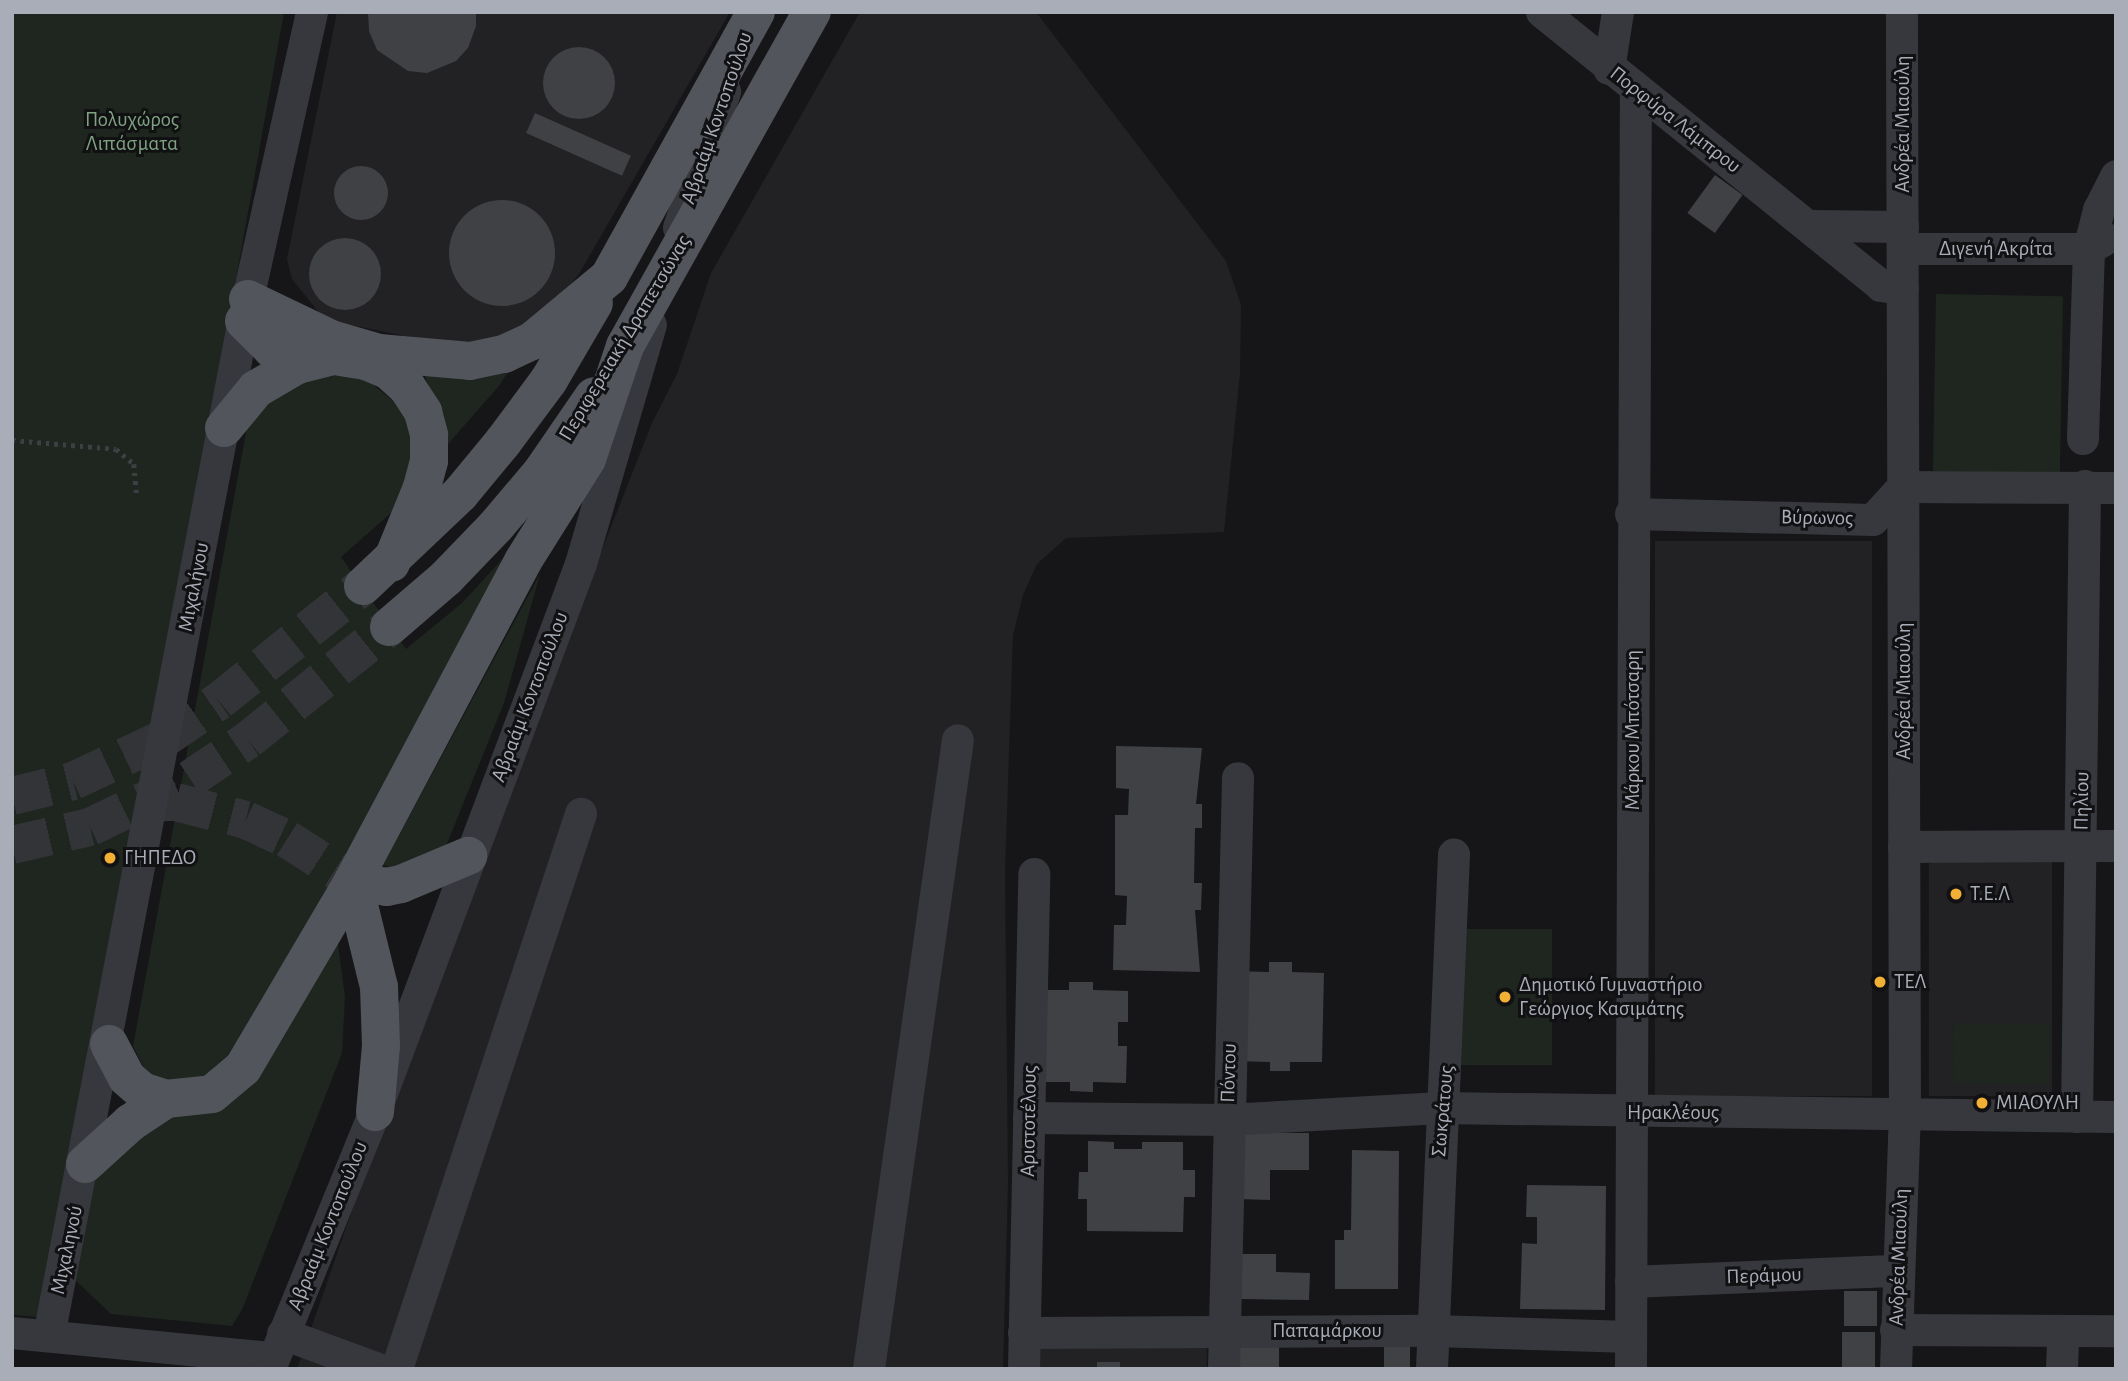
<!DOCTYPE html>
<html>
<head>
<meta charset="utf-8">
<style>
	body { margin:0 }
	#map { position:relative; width:2128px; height:1381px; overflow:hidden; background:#161618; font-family:"Alegreya Sans",sans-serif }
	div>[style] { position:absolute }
	.built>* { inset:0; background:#222225; transform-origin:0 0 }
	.green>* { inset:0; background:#1e261f; transform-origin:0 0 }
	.building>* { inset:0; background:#404145; transform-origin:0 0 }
	.round { border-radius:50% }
	.major-tunnel>* { height:38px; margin-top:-19px; transform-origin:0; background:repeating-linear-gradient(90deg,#333438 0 38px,transparent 0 57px) }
	.path>* { height:4.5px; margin-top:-2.25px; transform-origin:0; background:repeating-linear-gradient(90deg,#3d3f44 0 3.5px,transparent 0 8.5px) }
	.minor>* { height:32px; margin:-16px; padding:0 16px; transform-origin:16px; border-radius:16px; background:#37383d }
	.major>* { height:38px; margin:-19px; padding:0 19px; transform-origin:19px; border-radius:19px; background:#53555c }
	.major-bridge>* { height:38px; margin:-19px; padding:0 19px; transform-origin:19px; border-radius:19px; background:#53555c }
	.dots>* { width:19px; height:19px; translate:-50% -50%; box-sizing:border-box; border:4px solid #111113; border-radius:50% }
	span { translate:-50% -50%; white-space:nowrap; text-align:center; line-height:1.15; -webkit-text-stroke:6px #111113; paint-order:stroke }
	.street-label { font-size:21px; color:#a8adb8 }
	.park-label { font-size:21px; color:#7fa381 }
	.poi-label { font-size:21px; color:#a8adb8 }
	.left { translate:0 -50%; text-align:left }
	.frame { position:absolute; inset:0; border:14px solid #a8adb8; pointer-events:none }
</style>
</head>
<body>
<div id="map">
	<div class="built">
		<div style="clip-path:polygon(337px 12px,730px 12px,579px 274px,549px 312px,489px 344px,450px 345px,346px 324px,320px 314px,292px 279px,287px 259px)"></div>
		<div style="clip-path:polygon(860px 12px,1036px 12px,1226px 261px,1241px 305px,1240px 373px,1224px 532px,1066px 538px,1037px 564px,1023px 595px,1013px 635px,1005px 871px,1008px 1183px,1003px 1369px,297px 1369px,371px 1156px,568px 636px,652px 423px,677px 374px,711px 273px)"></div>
		<div style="left:1655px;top:541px;width:217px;height:555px"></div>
		<div style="left:1929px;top:858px;width:123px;height:238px"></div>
		<div style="left:1037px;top:1342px;width:170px;height:27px;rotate:1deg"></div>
	</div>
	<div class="green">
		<div style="clip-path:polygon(12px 12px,284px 12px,142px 803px,43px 1317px,12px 1315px)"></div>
		<div style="left:1936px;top:294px;width:127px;height:177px;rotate:1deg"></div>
		<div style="clip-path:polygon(520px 355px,498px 387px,435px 459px,433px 399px,425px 376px)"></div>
		<div style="clip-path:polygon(347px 374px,370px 382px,403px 409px,418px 459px,400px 505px,341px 557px,406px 649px,462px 603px,509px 552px,235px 1064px,174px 1087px,147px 1074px,133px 1046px,247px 427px,257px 406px,296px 381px)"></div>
		<div style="clip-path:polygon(540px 574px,504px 703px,444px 851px,396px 869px,383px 865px)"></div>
		<div style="left:1457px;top:929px;width:95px;height:136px"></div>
		<div style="clip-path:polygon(338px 944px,345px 997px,342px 1053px,242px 1310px,232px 1326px,111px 1314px,72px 1277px,90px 1182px,101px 1158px,182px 1110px)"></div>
		<div style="left:1954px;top:1023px;width:96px;height:60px;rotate:1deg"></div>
	</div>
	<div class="building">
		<div style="clip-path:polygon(368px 12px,476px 12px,476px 26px,468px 48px,456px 61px,427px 73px,408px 71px,377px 50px,369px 31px)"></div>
		<div class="round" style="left:543px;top:47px;width:72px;height:72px"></div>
		<div style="left:535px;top:113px;width:105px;height:22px;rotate:24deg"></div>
		<div class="round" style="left:334px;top:166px;width:54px;height:54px"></div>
		<div style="left:1715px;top:175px;width:34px;height:47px;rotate:36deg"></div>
		<div class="round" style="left:449px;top:200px;width:106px;height:106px"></div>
		<div class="round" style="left:309px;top:238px;width:72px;height:72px"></div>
		<div style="clip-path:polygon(1116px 746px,1202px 748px,1196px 804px,1202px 804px,1202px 828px,1195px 828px,1194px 883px,1202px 883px,1201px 910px,1195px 910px,1200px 972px,1113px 970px,1114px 925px,1126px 925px,1127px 896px,1115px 895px,1115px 815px,1128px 815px,1129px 789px,1116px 788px)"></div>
		<div style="clip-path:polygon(1269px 962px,1292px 962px,1292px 972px,1324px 973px,1322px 1062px,1290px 1062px,1290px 1071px,1270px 1071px,1270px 1062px,1233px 1061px,1234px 971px,1269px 972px)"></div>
		<div style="clip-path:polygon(1069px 982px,1093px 982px,1093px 990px,1128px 991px,1128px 1022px,1118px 1022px,1118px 1046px,1127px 1046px,1126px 1083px,1093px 1082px,1093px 1092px,1070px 1091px,1070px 1082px,1037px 1082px,1038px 990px,1069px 990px)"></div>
		<div style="clip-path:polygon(1239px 1133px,1309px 1133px,1309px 1170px,1270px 1170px,1270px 1200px,1238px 1199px)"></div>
		<div style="clip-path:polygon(1088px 1141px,1114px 1142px,1114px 1149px,1142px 1149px,1142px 1142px,1183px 1142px,1183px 1170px,1195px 1170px,1195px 1197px,1184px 1197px,1183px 1232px,1087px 1231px,1087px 1199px,1078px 1199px,1079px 1172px,1088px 1172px)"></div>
		<div style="clip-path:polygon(1352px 1150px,1399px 1151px,1398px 1289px,1335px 1289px,1335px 1240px,1344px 1240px,1344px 1230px,1351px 1230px)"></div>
		<div style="clip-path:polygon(1527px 1185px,1606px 1186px,1605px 1310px,1520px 1309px,1522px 1243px,1537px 1244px,1537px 1217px,1526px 1217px)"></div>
		<div style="clip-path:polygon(1241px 1254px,1276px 1254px,1276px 1272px,1310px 1273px,1309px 1300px,1241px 1299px)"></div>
		<div style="left:1844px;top:1291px;width:33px;height:35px"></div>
		<div style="left:1842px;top:1332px;width:33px;height:36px"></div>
		<div style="left:1384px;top:1336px;width:26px;height:33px"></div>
		<div style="left:1234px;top:1337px;width:45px;height:32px"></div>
		<div style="left:1097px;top:1362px;width:23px;height:7px"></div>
	</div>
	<div class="major-tunnel">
		<div style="left:12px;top:796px;width:63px;rotate:-13.8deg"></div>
		<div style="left:73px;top:781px;width:102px;rotate:-25.1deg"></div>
		<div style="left:165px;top:738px;width:65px;rotate:-34.4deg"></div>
		<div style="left:219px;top:701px;width:184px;rotate:-38.6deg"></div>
		<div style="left:144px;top:803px;width:32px;rotate:-2deg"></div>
		<div style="left:176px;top:802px;width:72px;rotate:14.4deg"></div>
		<div style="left:246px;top:820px;width:45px;rotate:24.9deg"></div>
		<div style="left:287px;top:839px;width:78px;rotate:32.5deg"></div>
		<div style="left:12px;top:845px;width:80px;rotate:-13deg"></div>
		<div style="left:90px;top:827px;width:111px;rotate:-25.6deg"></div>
		<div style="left:190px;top:779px;width:70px;rotate:-33.9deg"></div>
		<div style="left:248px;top:740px;width:181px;rotate:-38.7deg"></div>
	</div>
	<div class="path">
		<div style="left:12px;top:440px;width:104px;rotate:4.9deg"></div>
		<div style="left:116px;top:449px;width:23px;rotate:40deg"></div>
		<div style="left:134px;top:464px;width:32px;rotate:85deg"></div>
	</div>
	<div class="minor">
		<div style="left:1542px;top:12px;width:436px;rotate:38.9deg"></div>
		<div style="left:1881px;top:286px;width:22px;rotate:8deg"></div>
		<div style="left:1609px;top:69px;width:58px;rotate:-81deg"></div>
		<div style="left:1811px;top:226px;width:92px;rotate:0.6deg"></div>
		<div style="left:679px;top:228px;width:144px;rotate:-71.3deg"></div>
		<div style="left:1903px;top:249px;width:186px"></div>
		<div style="left:2089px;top:249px;width:20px;rotate:-30deg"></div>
		<div style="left:2083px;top:439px;width:190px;rotate:-88.2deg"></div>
		<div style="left:2089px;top:249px;width:40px;rotate:-75.6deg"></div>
		<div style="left:2099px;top:210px;width:38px;rotate:-63deg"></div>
		<div style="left:1631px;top:514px;width:242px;rotate:1.4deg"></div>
		<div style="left:1873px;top:520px;width:45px;rotate:-47.7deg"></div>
		<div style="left:1903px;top:487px;width:213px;rotate:0.3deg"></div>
		<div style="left:1904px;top:847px;width:212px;rotate:-0.3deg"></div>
		<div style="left:2077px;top:1117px;width:631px;rotate:-89.27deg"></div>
		<div style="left:1029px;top:1118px;width:198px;rotate:0.6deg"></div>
		<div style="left:1227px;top:1120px;width:215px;rotate:-3.2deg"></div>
		<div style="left:1442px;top:1108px;width:674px;rotate:0.77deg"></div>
		<div style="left:1631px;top:1282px;width:267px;rotate:-2.4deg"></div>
		<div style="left:1896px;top:1330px;width:220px;rotate:0.3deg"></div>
		<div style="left:12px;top:1333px;width:263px;rotate:5.5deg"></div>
		<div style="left:1024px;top:1333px;width:408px;rotate:-0.3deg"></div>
		<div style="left:1432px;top:1331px;width:199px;rotate:1.7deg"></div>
		<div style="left:283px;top:1334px;width:101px;rotate:20.2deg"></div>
		<div style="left:49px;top:1336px;width:1056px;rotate:-79.14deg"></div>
		<div style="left:248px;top:299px;width:294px;rotate:-77.4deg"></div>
		<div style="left:270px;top:1369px;width:278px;rotate:-67.8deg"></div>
		<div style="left:375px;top:1112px;width:585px;rotate:-69.4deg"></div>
		<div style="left:581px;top:564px;width:249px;rotate:-73.7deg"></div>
		<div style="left:397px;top:1369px;width:585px;rotate:-71.66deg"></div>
		<div style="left:869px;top:1369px;width:635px;rotate:-81.95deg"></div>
		<div style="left:1024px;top:1369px;width:495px;rotate:-88.8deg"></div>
		<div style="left:1224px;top:1369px;width:591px;rotate:-88.64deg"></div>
		<div style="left:1432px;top:1369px;width:515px;rotate:-87.55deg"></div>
		<div style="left:1631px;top:1369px;width:1278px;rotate:-89.78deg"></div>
		<div style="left:1896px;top:1369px;width:255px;rotate:-88deg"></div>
		<div style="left:1905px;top:1114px;width:1102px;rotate:-90.16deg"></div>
		<div style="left:2062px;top:1369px;width:38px;rotate:-88deg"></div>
	</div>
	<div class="major">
		<div style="left:248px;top:299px;width:92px;rotate:25.7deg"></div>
		<div style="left:331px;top:339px;width:50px;rotate:16.3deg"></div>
		<div style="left:379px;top:353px;width:91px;rotate:5deg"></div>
		<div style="left:470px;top:361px;width:35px;rotate:-12deg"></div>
		<div style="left:504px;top:354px;width:31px;rotate:-25deg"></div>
		<div style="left:532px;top:341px;width:100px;rotate:-39.7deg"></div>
		<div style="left:244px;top:321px;width:40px;rotate:45deg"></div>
		<div style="left:272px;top:349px;width:30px;rotate:33deg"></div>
		<div style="left:224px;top:428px;width:50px;rotate:-50.6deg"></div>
		<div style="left:256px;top:389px;width:48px;rotate:-30.3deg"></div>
		<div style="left:297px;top:365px;width:38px;rotate:-14deg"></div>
		<div style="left:334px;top:356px;width:32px;rotate:9deg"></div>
		<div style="left:366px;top:361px;width:25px;rotate:23deg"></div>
		<div style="left:389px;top:371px;width:24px;rotate:42deg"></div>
		<div style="left:407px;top:387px;width:30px;rotate:57deg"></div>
		<div style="left:423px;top:412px;width:24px;rotate:75deg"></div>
		<div style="left:429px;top:435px;width:26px;rotate:90deg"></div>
		<div style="left:429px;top:461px;width:30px;rotate:105deg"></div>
		<div style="left:421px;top:490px;width:79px;rotate:112.3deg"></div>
		<div style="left:363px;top:586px;width:134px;rotate:-43.5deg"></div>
		<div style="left:460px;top:494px;width:67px;rotate:-50.4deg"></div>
		<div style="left:503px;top:442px;width:77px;rotate:-53.4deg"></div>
		<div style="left:549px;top:380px;width:89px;rotate:-59.7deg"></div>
		<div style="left:389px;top:627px;width:75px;rotate:-40.7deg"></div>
		<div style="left:446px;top:578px;width:72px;rotate:-46.1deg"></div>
		<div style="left:496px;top:526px;width:70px;rotate:-49.7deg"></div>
		<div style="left:541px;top:473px;width:93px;rotate:-55.5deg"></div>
		<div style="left:109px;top:1044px;width:38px;rotate:62deg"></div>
		<div style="left:127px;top:1078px;width:20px;rotate:41deg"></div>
		<div style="left:142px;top:1091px;width:25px;rotate:18deg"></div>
		<div style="left:166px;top:1099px;width:46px;rotate:-6.2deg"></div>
		<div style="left:212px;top:1094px;width:40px;rotate:-40deg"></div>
		<div style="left:243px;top:1068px;width:217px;rotate:-59.5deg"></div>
		<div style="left:353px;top:881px;width:362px;rotate:-62deg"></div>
		<div style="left:523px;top:561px;width:120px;rotate:-57.9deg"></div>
		<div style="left:587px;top:459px;width:119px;rotate:-71.4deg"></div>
		<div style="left:375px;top:1112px;width:66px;rotate:-84.8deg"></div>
		<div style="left:381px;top:1046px;width:59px;rotate:-91.9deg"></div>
		<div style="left:379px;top:987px;width:109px;rotate:-103.8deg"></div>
		<div style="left:353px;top:881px;width:34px;rotate:10deg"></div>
		<div style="left:386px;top:887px;width:15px;rotate:-11deg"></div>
		<div style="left:401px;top:884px;width:73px;rotate:-22.7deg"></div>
		<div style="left:85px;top:1164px;width:61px;rotate:-42.3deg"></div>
		<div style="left:130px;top:1123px;width:43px;rotate:-33.7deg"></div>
	</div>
	<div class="major-bridge">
		<div style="left:609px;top:277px;width:303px;rotate:-61deg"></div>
		<div style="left:625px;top:346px;width:383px;rotate:-60.8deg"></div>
	</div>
	<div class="dots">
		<div style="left:110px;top:858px;background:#f2b134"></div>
		<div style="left:1956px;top:894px;background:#f2b134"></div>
		<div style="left:1880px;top:982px;background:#f2b134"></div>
		<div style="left:1505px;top:997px;background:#f2b134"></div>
		<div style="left:1982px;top:1103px;background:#f2b134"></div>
	</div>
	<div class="street-label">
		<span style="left:717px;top:118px;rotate:-71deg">Αβραάμ Κοντοπούλου</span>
		<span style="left:1675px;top:120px;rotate:38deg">Πορφύρα Λάμπρου</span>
		<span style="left:1903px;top:124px;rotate:-90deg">Ανδρέα Μιαούλη</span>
		<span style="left:1996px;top:249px">Διγενή Ακρίτα</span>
		<span style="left:625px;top:338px;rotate:-59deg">Περιφερειακή Δραπετσώνας</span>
		<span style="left:1817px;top:518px;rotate:1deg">Βύρωνος</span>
		<span style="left:194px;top:587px;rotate:-79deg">Μιχαλήνου</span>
		<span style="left:1904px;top:691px;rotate:-90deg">Ανδρέα Μιαούλη</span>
		<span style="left:530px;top:697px;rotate:-69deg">Αβραάμ Κοντοπούλου</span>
		<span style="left:1633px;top:730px;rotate:-90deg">Μάρκου Μπότσαρη</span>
		<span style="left:2082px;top:801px;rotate:-89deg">Πηλίου</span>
		<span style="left:1229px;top:1073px;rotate:-88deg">Πόντου</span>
		<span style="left:1443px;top:1111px;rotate:-85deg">Σωκράτους</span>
		<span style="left:1673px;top:1113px">Ηρακλέους</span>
		<span style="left:1029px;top:1121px;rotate:-89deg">Αριστοτέλους</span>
		<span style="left:328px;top:1226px;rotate:-68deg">Αβραάμ Κοντοπούλου</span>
		<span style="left:67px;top:1250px;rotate:-78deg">Μιχαληνού</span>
		<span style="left:1899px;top:1257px;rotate:-88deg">Ανδρέα Μιαούλη</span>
		<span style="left:1764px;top:1276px;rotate:-2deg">Περάμου</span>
		<span style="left:1327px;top:1331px">Παπαμάρκου</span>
	</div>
	<div class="park-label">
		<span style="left:132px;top:132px">Πολυχώρος<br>Λιπάσματα</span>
	</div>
	<div class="poi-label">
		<span class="left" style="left:124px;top:858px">ΓΗΠΕΔΟ</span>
		<span class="left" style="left:1970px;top:894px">Τ.Ε.Λ</span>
		<span class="left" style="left:1894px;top:982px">ΤΕΛ</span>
		<span class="left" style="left:1519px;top:997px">Δημοτικό Γυμναστήριο<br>Γεώργιος Κασιμάτης</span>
		<span class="left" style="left:1996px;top:1103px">ΜΙΑΟΥΛΗ</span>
	</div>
	<div class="frame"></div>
</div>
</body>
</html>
